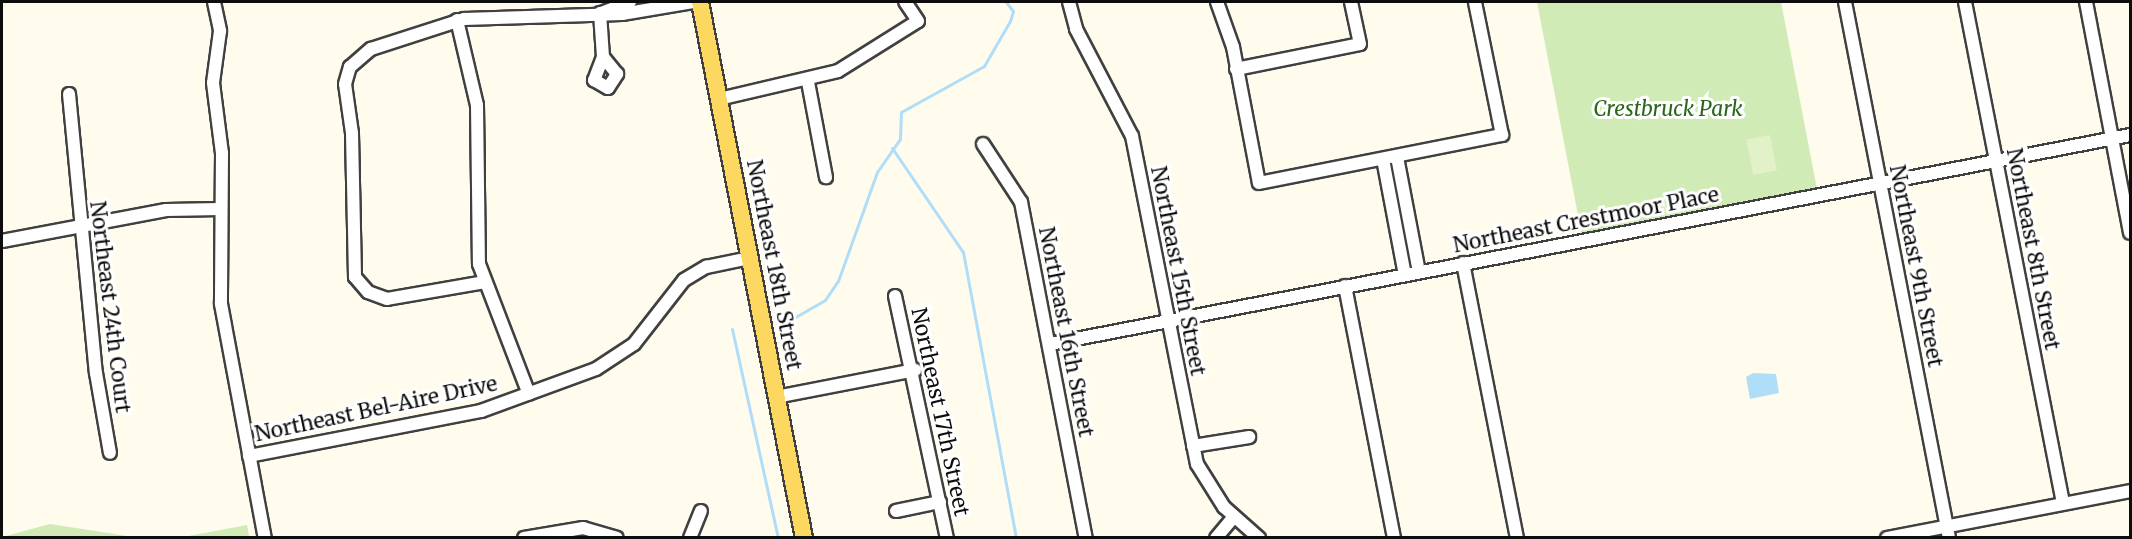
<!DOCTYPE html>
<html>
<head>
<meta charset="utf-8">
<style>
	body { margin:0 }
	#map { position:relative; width:2132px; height:539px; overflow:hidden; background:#fffcee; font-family:Merriweather,serif }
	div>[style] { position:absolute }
	.green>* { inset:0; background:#d1ebb6 }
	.pitch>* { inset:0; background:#e3f1c8; transform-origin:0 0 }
	.water>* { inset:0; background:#b0ddf8 }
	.stream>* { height:3px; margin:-1.5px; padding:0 1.5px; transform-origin:1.5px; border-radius:1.5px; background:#b0ddf8 }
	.roads { filter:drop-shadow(2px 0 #404040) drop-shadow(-2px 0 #404040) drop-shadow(0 2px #404040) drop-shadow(0 -2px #404040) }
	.minor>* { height:12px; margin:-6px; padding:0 6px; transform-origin:6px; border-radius:6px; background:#fff }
	.major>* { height:16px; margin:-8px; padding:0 8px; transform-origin:8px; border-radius:8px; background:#fdd860 }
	span { translate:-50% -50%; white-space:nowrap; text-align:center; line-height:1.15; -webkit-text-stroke:6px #fff; paint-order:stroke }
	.park-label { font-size:21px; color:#2a671b; font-style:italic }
	.street-label { font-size:21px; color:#0d0d0d }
	.frame { position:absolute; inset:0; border:3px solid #0d0d0d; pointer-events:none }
</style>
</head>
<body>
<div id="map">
	<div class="green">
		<div style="clip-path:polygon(1537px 2px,1781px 2px,1817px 189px,1582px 236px)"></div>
		<div style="clip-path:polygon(50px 524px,134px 537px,2px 537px)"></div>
		<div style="clip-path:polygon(247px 525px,249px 536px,242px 537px,183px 537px)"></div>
	</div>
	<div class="pitch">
		<div style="left:1770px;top:135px;width:36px;height:24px;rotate:79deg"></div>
	</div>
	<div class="water">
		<div style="clip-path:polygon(1753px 373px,1776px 374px,1779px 393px,1750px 399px,1746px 377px)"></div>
	</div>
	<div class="stream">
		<div style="left:892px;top:148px;width:126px;rotate:55.7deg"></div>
		<div style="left:963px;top:252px;width:291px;rotate:79.5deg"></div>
		<div style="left:792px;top:319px;width:38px;rotate:-30deg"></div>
		<div style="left:825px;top:300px;width:23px;rotate:-56deg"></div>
		<div style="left:838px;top:281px;width:116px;rotate:-70.3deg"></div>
		<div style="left:877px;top:172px;width:40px;rotate:-55.1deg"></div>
		<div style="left:900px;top:139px;width:27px;rotate:-88deg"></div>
		<div style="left:901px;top:112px;width:95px;rotate:-29deg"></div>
		<div style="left:984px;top:66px;width:52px;rotate:-60deg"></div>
		<div style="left:1010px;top:21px;width:10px;rotate:-73deg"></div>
		<div style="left:1013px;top:11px;width:11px;rotate:-128deg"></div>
		<div style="left:732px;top:329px;width:214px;rotate:77.6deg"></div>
	</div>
	<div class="roads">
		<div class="minor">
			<div style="left:214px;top:2px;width:30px;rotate:78deg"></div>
			<div style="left:220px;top:31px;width:52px;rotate:97.7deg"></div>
			<div style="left:213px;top:83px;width:71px;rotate:82.7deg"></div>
			<div style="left:222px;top:153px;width:151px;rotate:90.4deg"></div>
			<div style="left:221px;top:304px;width:238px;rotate:79.4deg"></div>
			<div style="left:1069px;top:2px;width:28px;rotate:75deg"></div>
			<div style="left:1076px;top:29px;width:121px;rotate:62.4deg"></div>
			<div style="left:1132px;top:136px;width:334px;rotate:78.8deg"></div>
			<div style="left:1197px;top:464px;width:51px;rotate:57.9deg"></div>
			<div style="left:1224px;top:507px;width:47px;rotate:41.5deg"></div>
			<div style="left:1217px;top:2px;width:48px;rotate:70.4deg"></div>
			<div style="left:1233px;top:47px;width:138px;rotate:79.2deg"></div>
			<div style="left:1259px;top:183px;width:248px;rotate:-11.2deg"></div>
			<div style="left:1502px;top:135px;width:136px;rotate:-101.5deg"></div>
			<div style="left:1845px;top:2px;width:546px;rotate:79.02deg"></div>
			<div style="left:1965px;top:2px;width:510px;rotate:78.93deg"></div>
			<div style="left:2086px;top:2px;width:235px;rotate:79.2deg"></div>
			<div style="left:600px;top:13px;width:44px;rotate:86.1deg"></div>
			<div style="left:603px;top:57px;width:25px;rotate:111deg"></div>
			<div style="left:594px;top:80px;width:16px;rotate:30deg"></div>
			<div style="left:608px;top:88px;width:17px;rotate:-57deg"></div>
			<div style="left:617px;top:74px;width:22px;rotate:-129deg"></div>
			<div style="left:601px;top:13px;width:31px;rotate:-21deg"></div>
			<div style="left:457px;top:20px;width:87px;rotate:76.8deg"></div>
			<div style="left:477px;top:105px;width:159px;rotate:89.3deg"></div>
			<div style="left:479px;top:264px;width:139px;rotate:69deg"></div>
			<div style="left:1236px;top:69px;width:126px;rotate:-11.4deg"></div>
			<div style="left:1360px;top:44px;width:43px;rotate:-102.1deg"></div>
			<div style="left:808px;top:82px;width:97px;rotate:79.3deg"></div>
			<div style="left:69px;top:94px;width:280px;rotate:84.5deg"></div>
			<div style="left:96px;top:373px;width:81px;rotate:80.1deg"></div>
			<div style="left:719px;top:99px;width:122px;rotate:-13.2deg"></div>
			<div style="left:838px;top:71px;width:94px;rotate:-32deg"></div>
			<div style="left:918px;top:21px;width:23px;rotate:-124deg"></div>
			<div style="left:983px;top:144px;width:69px;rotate:56.8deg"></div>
			<div style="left:1021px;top:202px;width:342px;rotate:79.1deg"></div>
			<div style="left:1397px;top:157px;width:117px;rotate:79.2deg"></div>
			<div style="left:1383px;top:159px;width:118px;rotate:79.3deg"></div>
			<div style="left:2px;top:241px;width:167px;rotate:-10.7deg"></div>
			<div style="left:166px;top:210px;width:55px;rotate:-1deg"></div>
			<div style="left:1463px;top:263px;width:280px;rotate:78.9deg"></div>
			<div style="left:485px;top:282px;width:99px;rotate:170.2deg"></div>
			<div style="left:387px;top:299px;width:20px;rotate:-160deg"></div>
			<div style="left:368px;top:292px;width:20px;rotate:-131deg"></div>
			<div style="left:355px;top:277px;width:144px;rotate:-91.2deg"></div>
			<div style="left:352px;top:133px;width:49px;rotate:-98.1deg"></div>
			<div style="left:345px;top:84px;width:18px;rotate:-74deg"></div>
			<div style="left:350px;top:67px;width:28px;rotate:-41deg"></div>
			<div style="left:371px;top:49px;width:98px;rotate:-17.9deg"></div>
			<div style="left:464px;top:19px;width:158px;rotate:-1.8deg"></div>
			<div style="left:622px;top:14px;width:72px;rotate:-9.6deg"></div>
			<div style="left:1345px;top:286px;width:257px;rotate:79deg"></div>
			<div style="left:895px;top:296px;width:248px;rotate:77.9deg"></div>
			<div style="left:1050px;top:344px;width:1100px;rotate:-10.95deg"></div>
			<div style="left:776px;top:397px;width:142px;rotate:-11deg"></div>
			<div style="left:1193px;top:446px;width:57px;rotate:-9.1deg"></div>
			<div style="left:249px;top:456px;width:236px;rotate:-11deg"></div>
			<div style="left:481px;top:411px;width:122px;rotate:-20.1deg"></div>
			<div style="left:596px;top:369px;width:45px;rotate:-33.3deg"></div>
			<div style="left:634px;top:344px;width:81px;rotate:-52deg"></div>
			<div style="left:684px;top:280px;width:26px;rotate:-31deg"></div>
			<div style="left:706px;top:267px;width:45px;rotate:-11.6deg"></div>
			<div style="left:896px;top:511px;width:45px;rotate:-11.6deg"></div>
			<div style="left:524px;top:538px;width:60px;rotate:-9.6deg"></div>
			<div style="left:583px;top:528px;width:35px;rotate:16deg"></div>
			<div style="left:690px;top:538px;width:29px;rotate:-68deg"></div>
			<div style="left:1216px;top:538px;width:26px;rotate:-50deg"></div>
			<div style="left:1887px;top:538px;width:248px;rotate:-10.9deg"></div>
		</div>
		<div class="major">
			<div style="left:700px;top:2px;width:546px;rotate:79.02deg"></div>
		</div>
	</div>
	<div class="park-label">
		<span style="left:1668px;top:109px">Crestbruck Park</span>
	</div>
	<div class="street-label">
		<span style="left:1586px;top:220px;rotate:-11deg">Northeast Crestmoor Place</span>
		<span style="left:2033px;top:249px;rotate:79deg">Northeast 8th Street</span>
		<span style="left:774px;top:265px;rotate:79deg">Northeast 18th Street</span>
		<span style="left:1916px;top:266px;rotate:79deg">Northeast 9th Street</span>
		<span style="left:1178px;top:271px;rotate:79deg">Northeast 15th Street</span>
		<span style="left:110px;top:307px;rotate:83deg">Northeast 24th Court</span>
		<span style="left:1066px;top:332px;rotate:79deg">Northeast 16th Street</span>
		<span style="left:376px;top:409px;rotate:-12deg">Northeast Bel-Aire Drive</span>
		<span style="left:940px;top:412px;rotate:78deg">Northeast 17th Street</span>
	</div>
	<div class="frame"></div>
</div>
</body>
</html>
